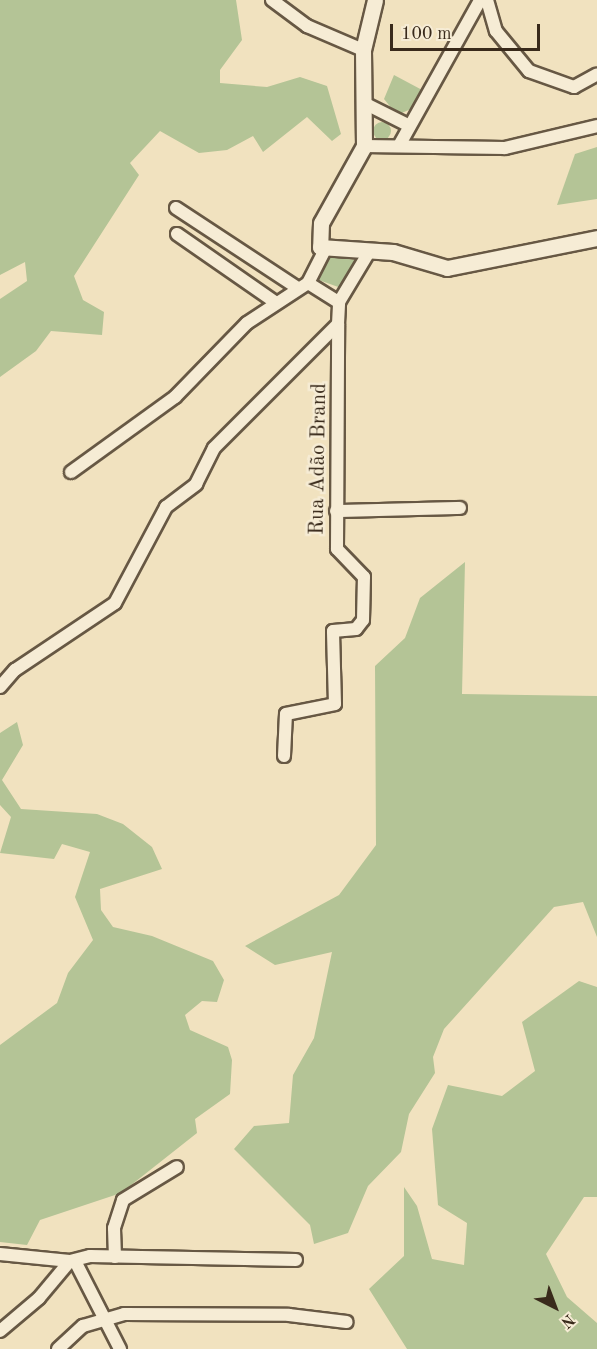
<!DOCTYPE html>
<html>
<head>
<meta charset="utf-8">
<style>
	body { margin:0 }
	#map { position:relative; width:597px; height:1349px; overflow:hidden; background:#f1e2bf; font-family:"Old Standard TT",serif }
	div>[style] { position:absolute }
	.green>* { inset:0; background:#b4c496 }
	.round { border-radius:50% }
	.roads { filter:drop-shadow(2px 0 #675844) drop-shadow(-2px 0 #675844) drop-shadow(0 2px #675844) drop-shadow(0 -2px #675844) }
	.minor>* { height:12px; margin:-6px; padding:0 6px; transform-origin:6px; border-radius:6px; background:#f6ecd5 }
	.tertiary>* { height:15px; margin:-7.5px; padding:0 7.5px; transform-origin:7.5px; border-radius:7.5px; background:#f6ecd5 }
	span { translate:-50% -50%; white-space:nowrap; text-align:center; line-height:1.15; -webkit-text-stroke:5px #f6ecd5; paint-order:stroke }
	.street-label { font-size:21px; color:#392a1b }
	.north { position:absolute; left:525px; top:1277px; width:60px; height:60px; -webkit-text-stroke:4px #f6ecd5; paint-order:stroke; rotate:138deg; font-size:16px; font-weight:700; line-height:24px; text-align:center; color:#392a1b }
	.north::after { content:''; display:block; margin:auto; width:21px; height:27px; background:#392a1b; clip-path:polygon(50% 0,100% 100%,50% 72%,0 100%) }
	.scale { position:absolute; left:390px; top:24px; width:150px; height:27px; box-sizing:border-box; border:3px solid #392a1b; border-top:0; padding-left:8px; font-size:18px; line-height:21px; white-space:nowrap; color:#392a1b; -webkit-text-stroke:4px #f6ecd5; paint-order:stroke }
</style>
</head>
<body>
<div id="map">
	<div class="green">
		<div style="clip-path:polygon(0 0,236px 0,242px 40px,220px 70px,220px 83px,267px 87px,300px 77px,327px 86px,341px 134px,332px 141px,307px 117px,263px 152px,253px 136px,227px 150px,199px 153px,160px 131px,130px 163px,139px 175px,74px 276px,83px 300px,104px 312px,102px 335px,51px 331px,36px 351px,0 377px,0 299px,27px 281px,25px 262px,0 275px)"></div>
		<div style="clip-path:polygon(394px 75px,424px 91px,411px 109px,397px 115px,384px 99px)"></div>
		<div class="round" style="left:373px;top:122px;width:18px;height:18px"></div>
		<div style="clip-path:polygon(597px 147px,597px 199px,557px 205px,575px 154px)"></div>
		<div style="clip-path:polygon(329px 257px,357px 260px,341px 288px,316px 279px)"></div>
		<div style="clip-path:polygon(465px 562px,462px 694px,597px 696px,597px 937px,583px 902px,554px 907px,444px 1029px,433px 1057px,435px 1073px,409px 1114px,401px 1152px,368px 1186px,348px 1233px,314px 1244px,310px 1225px,234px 1149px,254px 1126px,289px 1123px,293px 1075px,314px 1038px,332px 952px,275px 965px,245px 946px,339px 895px,376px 845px,375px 666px,405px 638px,420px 598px)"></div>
		<div style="clip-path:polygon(17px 722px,23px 745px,2px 780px,21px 809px,97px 814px,123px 824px,152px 847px,162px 869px,100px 889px,101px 910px,113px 927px,152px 936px,213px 961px,224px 980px,217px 1002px,202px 1001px,185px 1015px,190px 1030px,228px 1047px,232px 1060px,230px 1094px,195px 1119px,197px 1133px,121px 1193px,40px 1220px,27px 1245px,0 1242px,0 1045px,57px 1003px,68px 973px,93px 940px,75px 897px,90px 852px,62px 844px,54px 859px,0 853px,11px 817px,0 805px,0 733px)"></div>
		<div style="clip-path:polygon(579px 981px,597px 987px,597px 1197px,584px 1197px,546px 1254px,567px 1297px,597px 1323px,597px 1349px,407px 1349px,369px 1289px,404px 1256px,404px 1187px,417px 1206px,432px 1259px,464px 1265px,467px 1223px,438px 1205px,432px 1129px,448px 1085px,502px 1096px,535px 1071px,522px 1022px)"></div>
	</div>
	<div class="roads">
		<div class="minor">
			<div style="left:272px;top:0;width:44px;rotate:36.6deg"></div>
			<div style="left:307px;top:26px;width:61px;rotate:23.2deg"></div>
			<div style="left:487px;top:0;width:32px;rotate:74deg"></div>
			<div style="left:496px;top:31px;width:52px;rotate:50.5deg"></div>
			<div style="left:529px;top:71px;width:48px;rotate:19.6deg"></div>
			<div style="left:574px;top:87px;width:26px;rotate:-29deg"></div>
			<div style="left:364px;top:103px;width:51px;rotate:26.6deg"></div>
			<div style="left:400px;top:144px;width:165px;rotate:-60.9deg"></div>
			<div style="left:364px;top:146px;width:141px;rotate:0.8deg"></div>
			<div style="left:505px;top:148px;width:95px;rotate:-13.4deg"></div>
			<div style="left:176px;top:208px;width:146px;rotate:33.3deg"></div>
			<div style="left:177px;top:234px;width:119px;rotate:34.8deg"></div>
			<div style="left:308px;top:283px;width:37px;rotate:-63deg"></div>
			<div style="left:308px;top:283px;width:36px;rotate:32deg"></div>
			<div style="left:71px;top:472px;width:128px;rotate:-35.8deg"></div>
			<div style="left:175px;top:397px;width:103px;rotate:-45.8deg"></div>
			<div style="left:247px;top:323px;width:73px;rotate:-33.3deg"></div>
			<div style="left:336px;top:511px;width:124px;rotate:-1.4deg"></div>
			<div style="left:0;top:687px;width:23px;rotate:-49deg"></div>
			<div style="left:15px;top:670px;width:120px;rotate:-33.8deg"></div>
			<div style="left:115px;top:603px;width:109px;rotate:-62deg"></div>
			<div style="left:166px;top:507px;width:38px;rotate:-37deg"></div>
			<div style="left:196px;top:484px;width:40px;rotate:-63.4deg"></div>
			<div style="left:214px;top:448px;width:175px;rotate:-45deg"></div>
			<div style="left:284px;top:756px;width:42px;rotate:-87.3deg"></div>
			<div style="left:286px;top:714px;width:50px;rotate:-11.5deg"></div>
			<div style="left:335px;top:704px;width:73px;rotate:-91.6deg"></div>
			<div style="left:333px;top:631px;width:23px;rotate:-5deg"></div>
			<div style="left:356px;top:629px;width:11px;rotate:-52deg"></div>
			<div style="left:363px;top:620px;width:43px;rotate:-88.7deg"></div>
			<div style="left:364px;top:577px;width:39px;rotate:-134deg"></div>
			<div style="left:337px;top:549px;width:225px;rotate:-89.7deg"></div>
			<div style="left:338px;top:324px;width:22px;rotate:-87deg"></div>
			<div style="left:339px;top:302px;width:58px;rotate:-59deg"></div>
			<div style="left:0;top:1254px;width:70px;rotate:5.7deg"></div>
			<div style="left:115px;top:1257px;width:29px;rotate:-92deg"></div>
			<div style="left:114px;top:1228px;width:29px;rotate:-72deg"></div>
			<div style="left:123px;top:1200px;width:63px;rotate:-31.4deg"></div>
			<div style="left:75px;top:1261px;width:99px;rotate:62.9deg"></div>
			<div style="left:0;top:1331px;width:51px;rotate:-40.2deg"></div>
			<div style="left:39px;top:1298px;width:48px;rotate:-50deg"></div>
			<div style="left:70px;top:1261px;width:21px;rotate:-14deg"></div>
			<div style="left:90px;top:1256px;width:206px;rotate:1.1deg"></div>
			<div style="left:58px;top:1349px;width:34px;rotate:-43deg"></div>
			<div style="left:83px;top:1326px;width:43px;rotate:-16.3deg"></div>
			<div style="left:124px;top:1314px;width:165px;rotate:0.3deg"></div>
			<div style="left:289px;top:1315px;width:58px;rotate:6.9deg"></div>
		</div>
		<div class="tertiary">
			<div style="left:375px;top:0;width:51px;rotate:103.5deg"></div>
			<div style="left:363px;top:50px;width:96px;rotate:89.4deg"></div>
			<div style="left:364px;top:146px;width:88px;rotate:119.2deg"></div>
			<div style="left:321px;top:223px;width:24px;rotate:92deg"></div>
			<div style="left:320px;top:247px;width:73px;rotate:3.9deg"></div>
			<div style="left:393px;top:252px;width:56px;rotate:16.5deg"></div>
			<div style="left:447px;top:268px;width:153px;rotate:-11.3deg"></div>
		</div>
	</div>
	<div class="street-label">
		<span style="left:319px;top:459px;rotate:-89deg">Rua Adão Brand</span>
	</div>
	<div class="north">N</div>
	<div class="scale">100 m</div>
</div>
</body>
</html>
